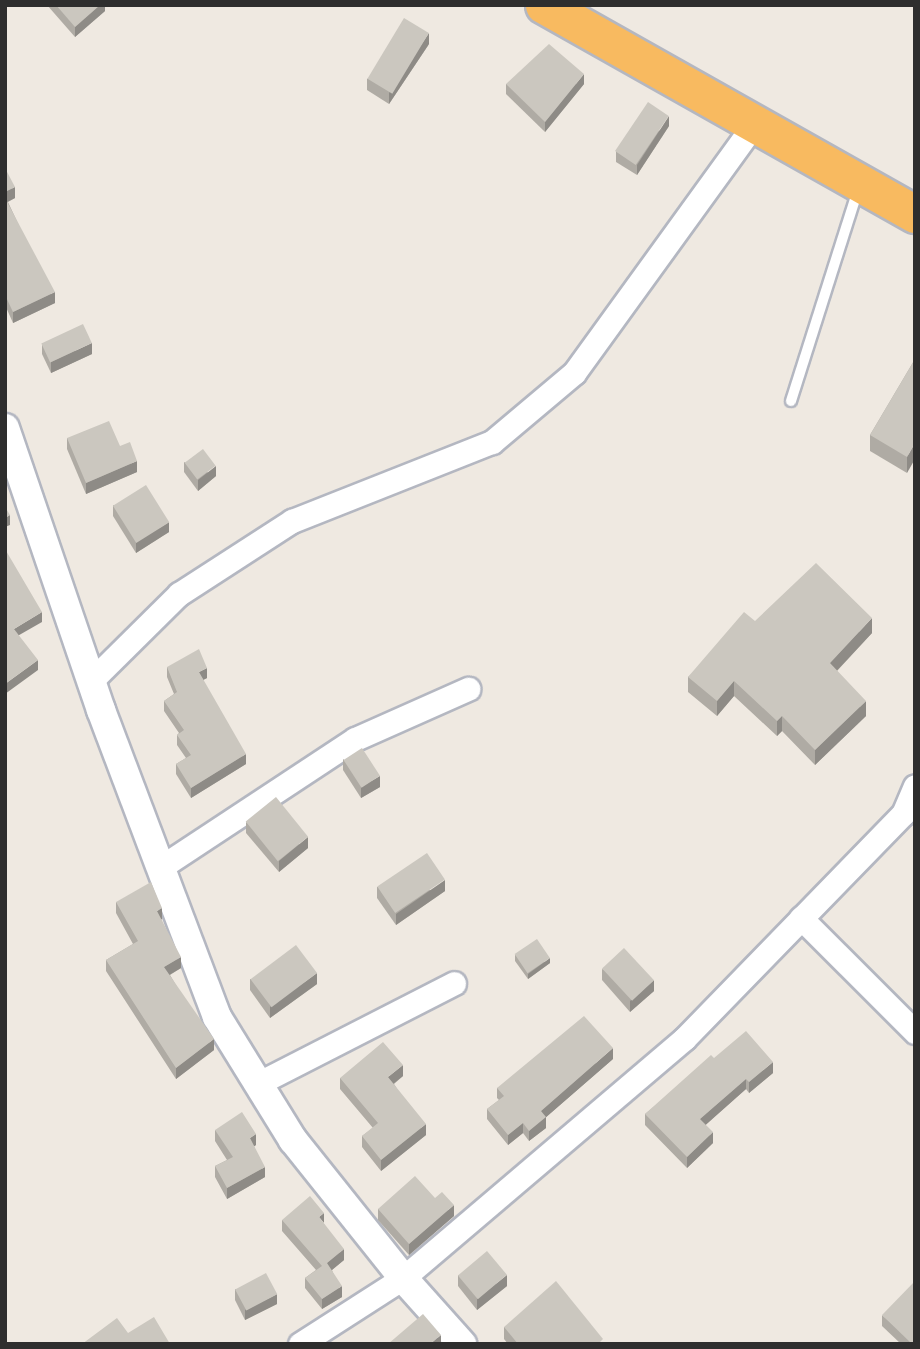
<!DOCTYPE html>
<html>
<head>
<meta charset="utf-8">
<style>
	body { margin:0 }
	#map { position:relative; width:920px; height:1349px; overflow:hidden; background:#efe9e1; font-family:"Fira Sans",sans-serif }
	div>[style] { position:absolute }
	.roads { filter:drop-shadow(2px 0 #b4b7c1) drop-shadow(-2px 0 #b4b7c1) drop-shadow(0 2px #b4b7c1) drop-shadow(0 -2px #b4b7c1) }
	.service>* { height:10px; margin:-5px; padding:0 5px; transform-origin:5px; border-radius:5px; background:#fff }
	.minor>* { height:23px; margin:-11.5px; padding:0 11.5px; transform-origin:11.5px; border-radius:11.5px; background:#fff }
	.tertiary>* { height:28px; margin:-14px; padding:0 14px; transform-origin:14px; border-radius:14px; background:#fff }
	.trunk>* { height:37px; margin:-18.5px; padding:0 18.5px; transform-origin:18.5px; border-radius:18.5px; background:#f8ba60 }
	.wall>* { inset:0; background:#afaba4 }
	.shaded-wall>* { inset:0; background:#8e8b86 }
	.building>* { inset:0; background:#cbc7bf; transform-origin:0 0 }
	span { translate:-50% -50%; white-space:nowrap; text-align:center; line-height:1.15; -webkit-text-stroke:5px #fff; paint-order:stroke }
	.frame { position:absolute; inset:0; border:7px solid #2e2e2e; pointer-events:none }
</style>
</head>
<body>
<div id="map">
	<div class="roads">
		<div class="service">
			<div style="left:791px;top:401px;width:225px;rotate:-72.4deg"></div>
		</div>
		<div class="minor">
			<div style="left:91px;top:681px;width:124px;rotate:-44.7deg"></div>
			<div style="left:179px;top:594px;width:135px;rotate:-32.9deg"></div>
			<div style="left:292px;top:521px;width:215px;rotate:-21.6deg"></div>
			<div style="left:492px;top:442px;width:107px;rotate:-40.1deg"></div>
			<div style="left:574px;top:373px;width:307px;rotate:-54.1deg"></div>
			<div style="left:161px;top:867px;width:232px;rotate:-33.4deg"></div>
			<div style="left:355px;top:739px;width:124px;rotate:-23.9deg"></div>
			<div style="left:801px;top:918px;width:161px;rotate:45deg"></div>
			<div style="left:259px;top:1083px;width:219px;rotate:-27.1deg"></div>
			<div style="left:300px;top:1344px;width:122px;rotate:-32.7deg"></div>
			<div style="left:403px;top:1278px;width:369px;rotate:-40.4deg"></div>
			<div style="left:684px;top:1039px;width:314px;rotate:-45.8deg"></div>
			<div style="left:903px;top:814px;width:30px;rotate:-67deg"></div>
		</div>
		<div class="tertiary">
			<div style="left:5px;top:428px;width:298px;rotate:71.2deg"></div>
			<div style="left:101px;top:710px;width:328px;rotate:69.3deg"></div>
			<div style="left:217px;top:1017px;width:145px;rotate:58.3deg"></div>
			<div style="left:293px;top:1140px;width:176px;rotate:51.4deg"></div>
			<div style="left:403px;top:1278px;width:89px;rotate:48.2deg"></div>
		</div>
		<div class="trunk">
			<div style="left:544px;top:5px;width:426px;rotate:29.4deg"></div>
		</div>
	</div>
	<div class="wall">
		<div style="clip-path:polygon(47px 5px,105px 5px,105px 11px,75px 37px)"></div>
		<div style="clip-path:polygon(429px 44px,389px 104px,367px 90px,367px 79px)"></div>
		<div style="clip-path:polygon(506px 84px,584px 84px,545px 132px,506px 94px)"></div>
		<div style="clip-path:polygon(669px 126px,637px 175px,616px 162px,616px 151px)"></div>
		<div style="clip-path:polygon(5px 168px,15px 198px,8px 202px,55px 303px,13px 323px,5px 305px)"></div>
		<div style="clip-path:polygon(42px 344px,92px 354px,51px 373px,42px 354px)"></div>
		<div style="clip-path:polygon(915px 359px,907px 473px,870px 451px,870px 435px)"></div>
		<div style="clip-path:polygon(67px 438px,120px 446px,137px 472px,86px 494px,67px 449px)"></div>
		<div style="clip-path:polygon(184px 462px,216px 476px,198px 491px,184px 472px)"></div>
		<div style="clip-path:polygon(113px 505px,169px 532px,136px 553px,113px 516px)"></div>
		<div style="clip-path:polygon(755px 621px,872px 633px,837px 671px,866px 716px,815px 765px,782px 731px,777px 736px,734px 696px,717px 716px,688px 692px,688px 677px)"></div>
		<div style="clip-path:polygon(167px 667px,207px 678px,203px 680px,246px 764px,191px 798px,176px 774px,176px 764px,186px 758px,177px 745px,177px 735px,179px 733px,164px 711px,164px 701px,174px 694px,167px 677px)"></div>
		<div style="clip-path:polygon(343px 759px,380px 787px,361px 798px,343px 770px)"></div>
		<div style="clip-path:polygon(246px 822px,308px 848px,279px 872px,246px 833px)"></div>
		<div style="clip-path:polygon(377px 887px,445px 891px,396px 925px,377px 898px)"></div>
		<div style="clip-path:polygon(116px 902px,162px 919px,161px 919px,181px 968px,170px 975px,214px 1050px,176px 1079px,106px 971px,106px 960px,133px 944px,116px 913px)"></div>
		<div style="clip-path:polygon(515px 955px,550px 963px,528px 979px,515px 961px)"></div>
		<div style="clip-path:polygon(602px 969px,654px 991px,630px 1012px,602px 980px)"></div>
		<div style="clip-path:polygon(250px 979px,317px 984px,270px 1018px,250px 990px)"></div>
		<div style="clip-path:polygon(714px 1058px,773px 1073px,749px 1093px,746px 1089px,705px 1125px,713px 1143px,687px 1168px,645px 1125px,645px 1114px)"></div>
		<div style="clip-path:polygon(613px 1059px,546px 1117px,546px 1128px,529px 1141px,523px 1133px,508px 1145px,487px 1119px,487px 1109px,499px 1100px,497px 1098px,497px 1088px)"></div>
		<div style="clip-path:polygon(403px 1076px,394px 1084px,426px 1135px,381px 1171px,362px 1147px,362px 1136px,373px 1128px,340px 1089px,340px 1078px)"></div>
		<div style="clip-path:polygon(215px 1130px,256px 1145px,254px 1146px,265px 1177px,227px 1199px,215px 1177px,215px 1166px,227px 1160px,215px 1141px)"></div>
		<div style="clip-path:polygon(435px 1198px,454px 1216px,409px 1255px,378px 1220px,378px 1209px)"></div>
		<div style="clip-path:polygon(282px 1220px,324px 1224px,344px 1260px,332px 1270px,342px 1297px,322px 1309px,305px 1288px,305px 1278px,316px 1270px,282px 1231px)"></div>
		<div style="clip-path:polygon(458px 1275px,507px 1286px,477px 1310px,458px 1286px)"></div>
		<div style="clip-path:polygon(235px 1289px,277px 1304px,245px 1320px,235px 1300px)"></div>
		<div style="clip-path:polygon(882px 1315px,915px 1344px,901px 1344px,882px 1326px)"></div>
		<div style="clip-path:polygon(504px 1327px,603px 1344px,508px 1344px,504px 1339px)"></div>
	</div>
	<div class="shaded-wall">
		<div style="clip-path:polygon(100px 5px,105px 5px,105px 11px,75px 37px,75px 27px)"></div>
		<div style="clip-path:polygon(429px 33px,429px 44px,389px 104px,389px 93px)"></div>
		<div style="clip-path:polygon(584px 74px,584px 84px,545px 132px,545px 122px)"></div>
		<div style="clip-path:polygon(669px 116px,669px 126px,637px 175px,637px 165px)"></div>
		<div style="clip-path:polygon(15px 187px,15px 198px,5px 203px,5px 192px)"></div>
		<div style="clip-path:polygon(55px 292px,55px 303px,13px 323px,13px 312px)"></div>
		<div style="clip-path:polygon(92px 343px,92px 354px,51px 373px,51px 362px)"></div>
		<div style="clip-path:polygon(915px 443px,915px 459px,907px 473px,907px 457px)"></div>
		<div style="clip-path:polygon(137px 461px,137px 472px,86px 494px,86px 483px)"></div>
		<div style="clip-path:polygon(216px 466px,216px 476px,198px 491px,198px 480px)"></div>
		<div style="clip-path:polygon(10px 515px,10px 525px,5px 527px,5px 518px)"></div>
		<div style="clip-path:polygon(169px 522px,169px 532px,136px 553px,136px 542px)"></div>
		<div style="clip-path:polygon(42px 612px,42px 622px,14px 638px,14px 629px)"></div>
		<div style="clip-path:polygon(872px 618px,872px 633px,830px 678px,830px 663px)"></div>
		<div style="clip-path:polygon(38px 660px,38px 670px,5px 694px,5px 684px)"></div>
		<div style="clip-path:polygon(207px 668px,207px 678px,199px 682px,199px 672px)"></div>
		<div style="clip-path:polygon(734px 681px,734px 696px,717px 716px,717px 701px)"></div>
		<div style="clip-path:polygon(866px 701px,866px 716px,815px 765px,815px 750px)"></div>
		<div style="clip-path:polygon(782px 716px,782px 731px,777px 736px,777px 721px)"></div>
		<div style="clip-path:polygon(246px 754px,246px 764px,191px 798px,191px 788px)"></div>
		<div style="clip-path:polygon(380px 776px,380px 787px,361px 798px,361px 787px)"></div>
		<div style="clip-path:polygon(308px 837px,308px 848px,279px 872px,279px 861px)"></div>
		<div style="clip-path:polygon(445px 880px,445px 891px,396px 925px,396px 914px)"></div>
		<div style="clip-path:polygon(162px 908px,162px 919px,157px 922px,157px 911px)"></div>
		<div style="clip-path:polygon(181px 957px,181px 968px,164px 978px,164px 967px)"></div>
		<div style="clip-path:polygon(550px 958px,550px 963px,528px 979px,528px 974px)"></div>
		<div style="clip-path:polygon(317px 973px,317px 984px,270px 1018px,270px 1007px)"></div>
		<div style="clip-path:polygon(654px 980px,654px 991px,630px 1012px,630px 1001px)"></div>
		<div style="clip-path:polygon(214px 1039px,214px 1050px,176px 1079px,176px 1068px)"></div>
		<div style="clip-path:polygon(613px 1048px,613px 1059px,544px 1119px,546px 1117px,546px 1128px,529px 1141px,529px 1131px,541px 1111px)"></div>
		<div style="clip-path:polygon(773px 1062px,773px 1073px,749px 1093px,749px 1082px)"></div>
		<div style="clip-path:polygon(403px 1065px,403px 1076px,388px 1088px,388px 1077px)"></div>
		<div style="clip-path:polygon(746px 1079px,746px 1089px,700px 1130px,700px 1119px)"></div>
		<div style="clip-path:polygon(523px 1123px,523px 1133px,508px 1145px,508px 1135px)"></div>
		<div style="clip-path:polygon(426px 1124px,426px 1135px,381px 1171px,381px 1160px)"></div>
		<div style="clip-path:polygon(713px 1132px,713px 1143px,687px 1168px,687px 1157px)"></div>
		<div style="clip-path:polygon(256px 1134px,256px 1145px,250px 1149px,250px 1138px)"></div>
		<div style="clip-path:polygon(265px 1167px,265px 1177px,227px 1199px,227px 1188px)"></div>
		<div style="clip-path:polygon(454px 1205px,454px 1216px,409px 1255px,409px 1244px)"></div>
		<div style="clip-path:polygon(324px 1213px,324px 1223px,319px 1217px)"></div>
		<div style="clip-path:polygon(344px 1249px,344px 1260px,327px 1274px,327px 1263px)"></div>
		<div style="clip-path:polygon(507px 1275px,507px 1286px,477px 1310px,477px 1299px)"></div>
		<div style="clip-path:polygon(342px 1286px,342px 1297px,322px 1309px,322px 1299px)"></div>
		<div style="clip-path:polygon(277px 1294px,277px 1304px,245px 1320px,245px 1310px)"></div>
		<div style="clip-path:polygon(441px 1335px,441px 1344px,430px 1344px)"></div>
	</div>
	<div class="building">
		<div style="clip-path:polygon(56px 5px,100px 5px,75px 27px)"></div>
		<div style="left:404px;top:18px;width:29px;height:71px;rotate:31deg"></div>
		<div style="clip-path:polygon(549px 44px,584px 74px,545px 122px,506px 84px)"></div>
		<div style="left:648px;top:102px;width:25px;height:59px;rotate:34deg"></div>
		<div style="clip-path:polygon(5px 168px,15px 187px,5px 192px)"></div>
		<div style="clip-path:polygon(5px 198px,55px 292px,13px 312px,5px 295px)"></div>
		<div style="left:83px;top:324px;width:21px;height:46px;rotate:65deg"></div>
		<div style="clip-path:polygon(915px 359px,915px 443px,907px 457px,870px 435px)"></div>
		<div style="clip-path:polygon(109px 421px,120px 446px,130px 442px,137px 461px,86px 483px,67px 438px)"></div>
		<div style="left:203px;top:449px;width:21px;height:23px;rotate:53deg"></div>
		<div style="left:146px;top:485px;width:44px;height:39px;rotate:58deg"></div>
		<div style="clip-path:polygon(5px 507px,10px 515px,5px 518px)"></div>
		<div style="clip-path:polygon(5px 549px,42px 612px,14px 629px,38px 660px,5px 684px)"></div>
		<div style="clip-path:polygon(816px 563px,872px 618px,830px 663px,866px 701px,815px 750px,782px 716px,777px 721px,734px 681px,717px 701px,688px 677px,744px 612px,755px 621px)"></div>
		<div style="clip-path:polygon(199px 649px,207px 668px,199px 672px,246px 754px,191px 788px,176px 764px,191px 755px,177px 735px,184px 730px,164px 701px,177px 692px,167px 667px)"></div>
		<div style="left:362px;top:748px;width:33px;height:22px;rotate:57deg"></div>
		<div style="left:276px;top:797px;width:51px;height:39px;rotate:51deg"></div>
		<div style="left:427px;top:853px;width:32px;height:60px;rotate:56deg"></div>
		<div style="clip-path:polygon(151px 882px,162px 908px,157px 911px,181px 957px,164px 967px,214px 1039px,176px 1068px,106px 960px,138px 941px,116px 902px)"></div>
		<div style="left:537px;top:939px;width:23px;height:27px;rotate:56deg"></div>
		<div style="left:296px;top:945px;width:35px;height:57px;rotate:53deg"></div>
		<div style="left:624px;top:948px;width:44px;height:30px;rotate:47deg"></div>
		<div style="clip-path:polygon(584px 1016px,613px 1048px,541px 1111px,546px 1117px,529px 1131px,523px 1123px,508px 1135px,487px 1109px,504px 1096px,497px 1088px)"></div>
		<div style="clip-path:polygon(746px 1031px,773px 1062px,749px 1082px,746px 1079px,700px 1119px,713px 1132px,687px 1157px,645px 1114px,711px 1055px,714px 1058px)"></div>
		<div style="clip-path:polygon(383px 1042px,403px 1065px,388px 1077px,426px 1124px,381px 1160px,362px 1136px,378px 1123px,340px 1078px)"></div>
		<div style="clip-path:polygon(242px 1112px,256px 1134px,250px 1138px,265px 1167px,227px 1188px,215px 1166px,233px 1157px,215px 1130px)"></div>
		<div style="clip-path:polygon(415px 1176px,435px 1198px,442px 1192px,454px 1205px,409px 1244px,378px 1209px)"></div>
		<div style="clip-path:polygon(310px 1196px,324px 1213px,319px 1217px,344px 1249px,327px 1263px,342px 1286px,322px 1299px,305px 1278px,322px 1266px,282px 1220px)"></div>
		<div style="left:487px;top:1251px;width:31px;height:38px;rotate:50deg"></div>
		<div style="left:266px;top:1273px;width:24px;height:35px;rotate:62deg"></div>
		<div style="clip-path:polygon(556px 1281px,603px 1339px,598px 1344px,518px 1344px,504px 1327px)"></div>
		<div style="clip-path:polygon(915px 1281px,915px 1344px,912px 1344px,882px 1315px)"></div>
		<div style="clip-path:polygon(423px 1314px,441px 1335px,430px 1344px,388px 1344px)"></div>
		<div style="clip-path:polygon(154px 1317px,170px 1344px,82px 1344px,117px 1318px,128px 1333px)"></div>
	</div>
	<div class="frame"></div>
</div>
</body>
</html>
